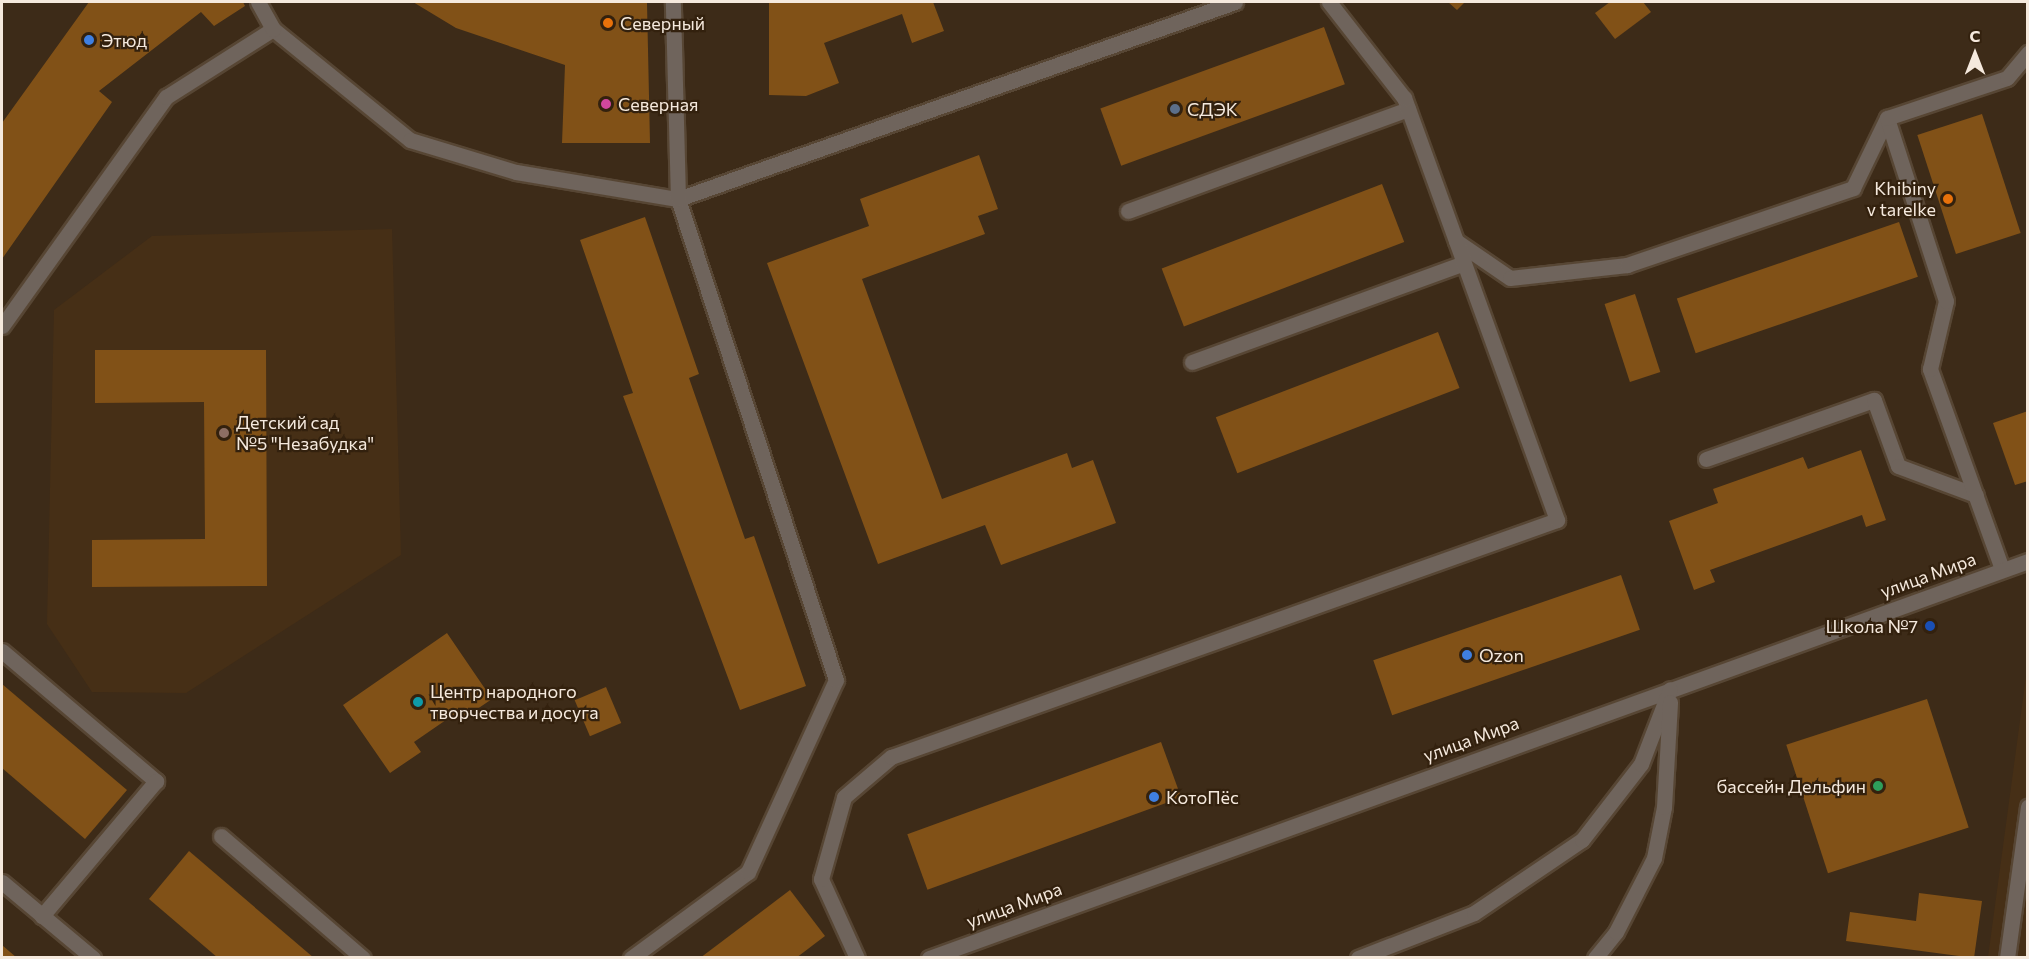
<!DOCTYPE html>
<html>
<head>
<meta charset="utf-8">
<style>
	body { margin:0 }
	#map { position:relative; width:2029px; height:959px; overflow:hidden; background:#3d2b18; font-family:Commissioner,sans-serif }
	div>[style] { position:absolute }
	.built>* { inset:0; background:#462f16 }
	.building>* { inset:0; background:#815117; transform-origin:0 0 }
	.roads { filter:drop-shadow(2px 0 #574634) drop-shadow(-2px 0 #574634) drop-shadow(0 2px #574634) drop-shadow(0 -2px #574634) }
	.minor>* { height:15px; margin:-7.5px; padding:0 7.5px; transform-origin:7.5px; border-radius:7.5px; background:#6f645c }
	.dots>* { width:16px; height:16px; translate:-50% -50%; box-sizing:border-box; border:3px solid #33210e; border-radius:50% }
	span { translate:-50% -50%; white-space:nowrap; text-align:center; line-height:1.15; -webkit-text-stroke:4.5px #33210e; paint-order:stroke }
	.poi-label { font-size:18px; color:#f5e9dd }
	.left { translate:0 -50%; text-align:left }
	.right { translate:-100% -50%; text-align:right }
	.street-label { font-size:18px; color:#f5e9dd }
	.frame { position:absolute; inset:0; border:3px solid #f5e9dd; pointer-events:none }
	.north { position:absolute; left:1945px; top:24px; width:60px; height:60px; -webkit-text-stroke:4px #33210e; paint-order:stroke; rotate:0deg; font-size:16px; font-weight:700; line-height:24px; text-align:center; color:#f5e9dd }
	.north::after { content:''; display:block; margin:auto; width:21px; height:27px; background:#f5e9dd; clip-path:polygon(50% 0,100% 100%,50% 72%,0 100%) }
</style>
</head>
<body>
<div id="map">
	<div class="built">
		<div style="clip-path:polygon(392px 229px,401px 555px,186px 693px,92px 692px,47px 624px,54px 310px,152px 236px)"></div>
		<div style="clip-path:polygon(2027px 669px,2027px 957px,1988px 957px)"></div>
	</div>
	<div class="building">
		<div style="clip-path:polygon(89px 2px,243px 2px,245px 6px,214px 26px,201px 12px,99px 91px,112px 102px,2px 259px,2px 123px)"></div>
		<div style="clip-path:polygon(413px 2px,647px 3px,650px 143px,562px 143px,565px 65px,456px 28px)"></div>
		<div style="clip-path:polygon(769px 2px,933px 2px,944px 31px,912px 43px,902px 14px,824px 43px,839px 83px,806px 96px,769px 95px)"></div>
		<div style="clip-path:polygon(1448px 2px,1465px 2px,1457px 10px)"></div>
		<div style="clip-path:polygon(1610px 2px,1643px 2px,1651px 12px,1615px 39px,1595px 13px)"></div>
		<div style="left:1324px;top:27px;width:61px;height:238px;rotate:70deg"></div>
		<div style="left:1982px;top:114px;width:125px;height:68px;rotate:72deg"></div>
		<div style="clip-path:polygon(979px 155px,998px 209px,978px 216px,985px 234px,862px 279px,942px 499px,1067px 453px,1072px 468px,1093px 460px,1116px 523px,1001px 565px,985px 525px,878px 564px,767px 263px,869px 226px,860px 199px)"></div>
		<div style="left:1382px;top:184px;width:62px;height:236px;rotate:69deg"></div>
		<div style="clip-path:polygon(645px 217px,699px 374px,689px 378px,745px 539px,754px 536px,806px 686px,740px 710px,623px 396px,633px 393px,580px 240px)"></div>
		<div style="left:1899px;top:222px;width:58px;height:235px;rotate:71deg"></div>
		<div style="left:1635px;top:294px;width:82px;height:32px;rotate:72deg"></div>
		<div style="left:1438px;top:332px;width:60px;height:238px;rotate:69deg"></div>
		<div style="clip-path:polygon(95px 350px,266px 350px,267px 586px,92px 587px,92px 540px,205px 539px,204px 402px,95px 403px)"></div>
		<div style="clip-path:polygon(2028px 411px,2028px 481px,2015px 485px,1993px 423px)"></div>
		<div style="clip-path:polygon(1861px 450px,1886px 520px,1866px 527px,1862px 515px,1710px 570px,1715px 582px,1694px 590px,1669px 521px,1718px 503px,1713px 489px,1803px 457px,1808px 469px)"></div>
		<div style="left:1621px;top:575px;width:58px;height:262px;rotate:71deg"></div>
		<div style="clip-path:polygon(447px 633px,492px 699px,464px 718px,459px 711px,414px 742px,421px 752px,390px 773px,343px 705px)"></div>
		<div style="clip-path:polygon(2px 684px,127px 790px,85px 839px,2px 768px)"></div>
		<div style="left:606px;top:687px;width:39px;height:34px;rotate:67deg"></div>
		<div style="left:1927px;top:699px;width:135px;height:148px;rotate:72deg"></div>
		<div style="left:1161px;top:742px;width:59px;height:270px;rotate:70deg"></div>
		<div style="clip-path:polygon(189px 851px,314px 958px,218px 958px,149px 899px)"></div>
		<div style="clip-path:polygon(790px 890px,825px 936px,796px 958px,700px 958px)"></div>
		<div style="clip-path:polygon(1919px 893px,1982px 901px,1974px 958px,1846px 941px,1850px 912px,1916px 921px)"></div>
		<div style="clip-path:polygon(2px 945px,17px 958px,2px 958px)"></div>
	</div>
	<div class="roads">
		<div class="minor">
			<div style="left:273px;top:29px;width:176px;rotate:39deg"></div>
			<div style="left:410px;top:140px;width:111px;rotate:16.8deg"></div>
			<div style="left:516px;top:172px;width:164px;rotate:9.5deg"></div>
			<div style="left:678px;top:199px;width:591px;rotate:-19.48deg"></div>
			<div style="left:1128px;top:211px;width:298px;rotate:-20deg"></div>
			<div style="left:1456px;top:241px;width:65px;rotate:34.4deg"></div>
			<div style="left:1510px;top:278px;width:118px;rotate:-6.3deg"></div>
			<div style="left:1627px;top:265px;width:239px;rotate:-18.8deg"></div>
			<div style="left:1853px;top:188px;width:78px;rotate:-64.1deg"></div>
			<div style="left:2px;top:326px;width:282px;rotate:-54.4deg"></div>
			<div style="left:166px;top:97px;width:127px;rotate:-32.4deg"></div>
			<div style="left:273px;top:29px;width:31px;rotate:-119deg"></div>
			<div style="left:1192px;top:362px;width:289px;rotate:-20deg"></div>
			<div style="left:1706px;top:459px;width:178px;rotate:-19.4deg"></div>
			<div style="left:1874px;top:400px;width:70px;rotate:70deg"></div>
			<div style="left:1898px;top:466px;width:83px;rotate:20.4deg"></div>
			<div style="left:2002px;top:569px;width:213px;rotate:-109.8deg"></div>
			<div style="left:1930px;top:369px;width:70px;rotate:-76.8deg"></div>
			<div style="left:1946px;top:301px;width:192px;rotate:-107.9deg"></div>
			<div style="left:1887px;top:118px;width:126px;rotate:-18.4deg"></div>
			<div style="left:2007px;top:78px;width:33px;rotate:-50deg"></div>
			<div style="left:2px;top:651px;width:202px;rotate:40.2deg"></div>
			<div style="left:156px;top:781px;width:177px;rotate:130.2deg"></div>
			<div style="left:221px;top:836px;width:187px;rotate:40.7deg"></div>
			<div style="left:2px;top:882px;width:119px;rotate:39.9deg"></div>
			<div style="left:631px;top:958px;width:145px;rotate:-36.3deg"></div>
			<div style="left:748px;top:872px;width:211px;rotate:-65.4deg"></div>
			<div style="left:836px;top:680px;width:506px;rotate:-108.18deg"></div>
			<div style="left:678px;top:199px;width:197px;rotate:-91.5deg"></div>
			<div style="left:857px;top:958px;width:87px;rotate:-114.5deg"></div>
			<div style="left:821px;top:879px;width:85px;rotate:-74.3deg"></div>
			<div style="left:844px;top:797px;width:62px;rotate:-40.4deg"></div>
			<div style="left:891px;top:757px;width:707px;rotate:-19.59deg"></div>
			<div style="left:1557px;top:520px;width:449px;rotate:-109.9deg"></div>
			<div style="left:1404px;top:98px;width:122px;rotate:-128deg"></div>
			<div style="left:929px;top:958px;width:1169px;rotate:-19.86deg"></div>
			<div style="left:1358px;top:958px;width:124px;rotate:-21.2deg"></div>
			<div style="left:1474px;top:913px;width:130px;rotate:-34.1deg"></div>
			<div style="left:1582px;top:840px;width:96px;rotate:-52.2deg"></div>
			<div style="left:1641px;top:764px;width:80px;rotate:-68.9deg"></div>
			<div style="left:1595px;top:958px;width:33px;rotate:-51deg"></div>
			<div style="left:1616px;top:932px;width:83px;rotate:-62.8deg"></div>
			<div style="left:1654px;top:858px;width:52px;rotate:-78.9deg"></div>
			<div style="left:1664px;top:807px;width:105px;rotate:-86.7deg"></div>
			<div style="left:2007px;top:958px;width:153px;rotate:-82.1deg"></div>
		</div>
	</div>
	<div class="dots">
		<div style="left:608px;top:23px;background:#e8710a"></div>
		<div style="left:89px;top:40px;background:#3f7fe0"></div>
		<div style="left:606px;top:104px;background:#d1479c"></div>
		<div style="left:1175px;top:109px;background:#5c6f8a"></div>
		<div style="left:1948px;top:199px;background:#e8710a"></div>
		<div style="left:224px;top:433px;background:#8d6e63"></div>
		<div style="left:1930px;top:626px;background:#1a4fb4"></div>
		<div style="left:1467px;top:655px;background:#3f7fe0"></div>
		<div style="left:418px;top:702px;background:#0f9aa8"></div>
		<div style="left:1878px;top:786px;background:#2e9e5b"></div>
		<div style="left:1154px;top:797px;background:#3f7fe0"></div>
	</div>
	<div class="poi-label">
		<span class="left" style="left:620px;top:23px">Северный</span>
		<span class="left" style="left:101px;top:40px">Этюд</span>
		<span class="left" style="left:618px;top:104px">Северная</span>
		<span class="left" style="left:1187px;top:109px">СДЭК</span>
		<span class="right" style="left:1936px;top:199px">Khibiny<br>v tarelke</span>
		<span class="left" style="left:236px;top:433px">Детский сад<br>№5 "Незабудка"</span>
		<span class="right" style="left:1918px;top:626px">Школа №7</span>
		<span class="left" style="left:1479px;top:655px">Ozon</span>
		<span class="left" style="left:430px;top:702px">Центр народного<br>творчества и досуга</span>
		<span class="right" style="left:1866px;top:786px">бассейн Дельфин</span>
		<span class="left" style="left:1166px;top:797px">КотоПёс</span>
	</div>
	<div class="street-label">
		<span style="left:1928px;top:575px;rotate:-20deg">улица Мира</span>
		<span style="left:1471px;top:739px;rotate:-20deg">улица Мира</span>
		<span style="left:1014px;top:905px;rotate:-20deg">улица Мира</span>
	</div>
	<div class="frame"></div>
	<div class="north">С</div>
</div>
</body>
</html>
